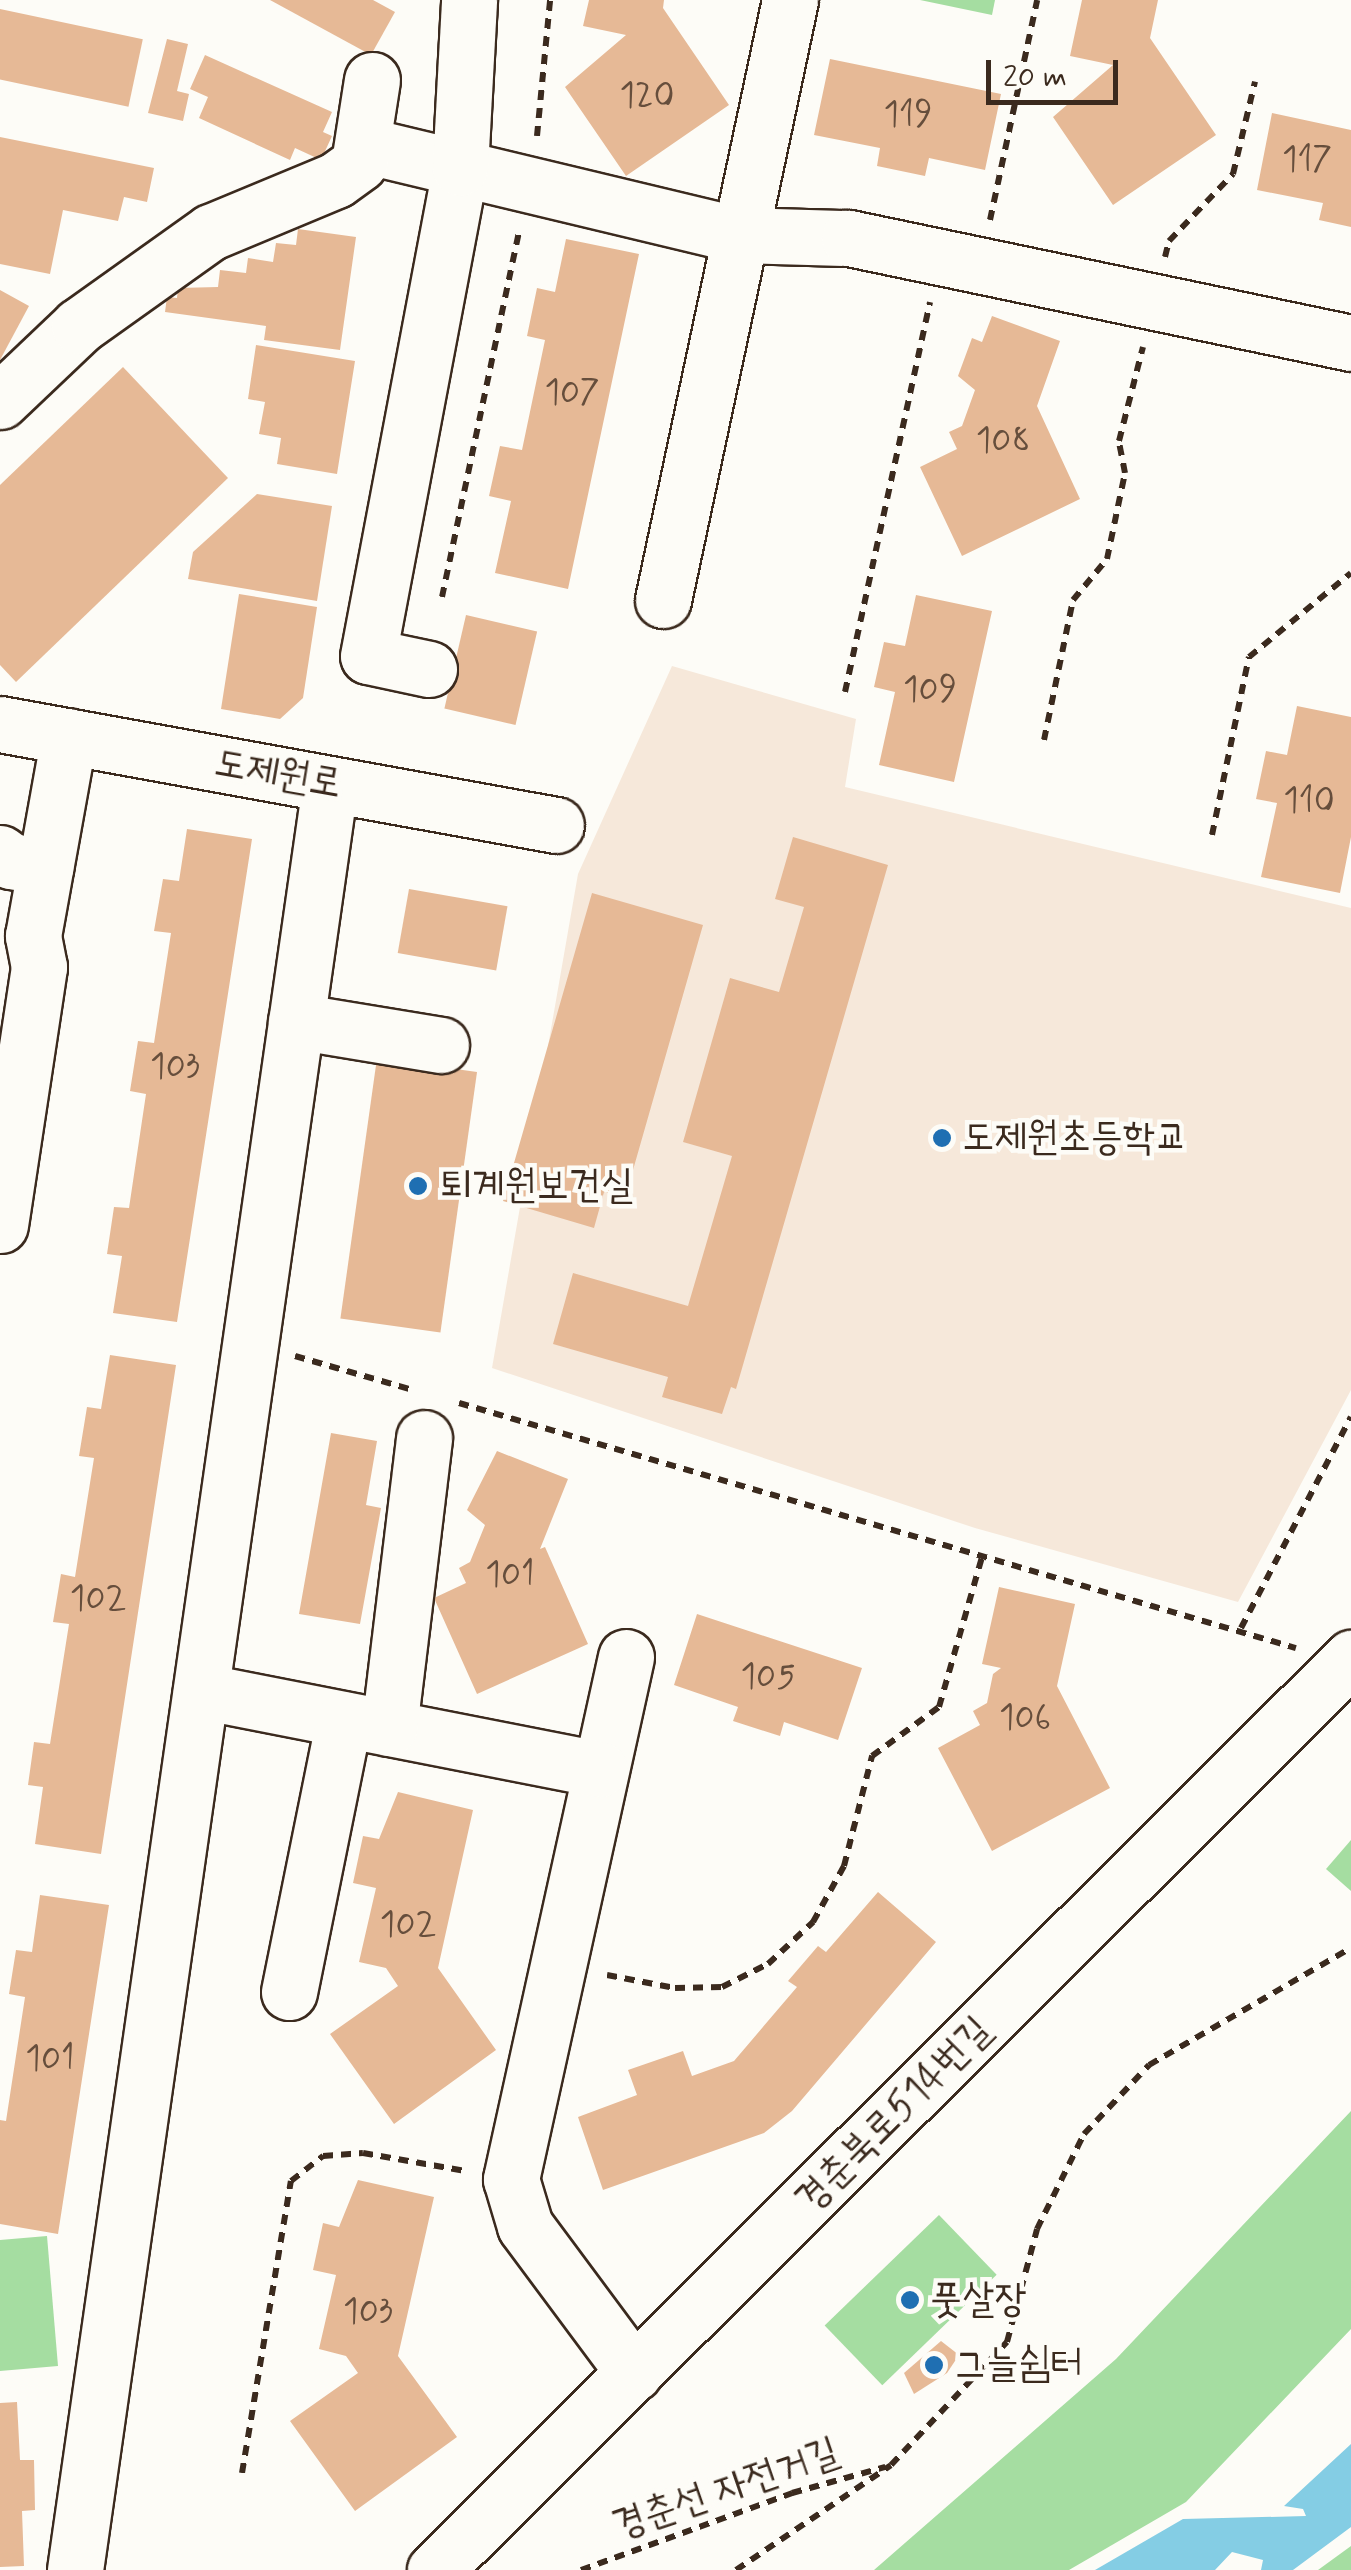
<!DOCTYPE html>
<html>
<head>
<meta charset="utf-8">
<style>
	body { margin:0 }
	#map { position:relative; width:1351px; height:2570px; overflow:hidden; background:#fdfcf7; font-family:Mynerve,"Poor Story",sans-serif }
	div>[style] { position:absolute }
	.built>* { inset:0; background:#f6e8da }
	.green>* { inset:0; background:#a5dda1; transform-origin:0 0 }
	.water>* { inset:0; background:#84cde4 }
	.building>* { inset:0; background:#e6b996; transform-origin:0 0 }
	.path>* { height:6px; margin-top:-3px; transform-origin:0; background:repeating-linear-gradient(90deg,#3b2a1e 0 10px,transparent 0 18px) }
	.roads { filter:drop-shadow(2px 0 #3b2a1e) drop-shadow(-2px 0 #3b2a1e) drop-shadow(0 2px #3b2a1e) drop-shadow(0 -2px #3b2a1e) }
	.minor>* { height:55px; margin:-27.5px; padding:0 27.5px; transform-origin:27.5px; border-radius:27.5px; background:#fdfcf7 }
	.dots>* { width:28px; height:28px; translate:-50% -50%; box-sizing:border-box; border:5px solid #fdfcf7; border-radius:50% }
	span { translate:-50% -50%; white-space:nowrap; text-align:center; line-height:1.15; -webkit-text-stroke:9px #fdfcf7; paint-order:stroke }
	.number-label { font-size:35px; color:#664e3c }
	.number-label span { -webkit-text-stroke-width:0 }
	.street-label { font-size:40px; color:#3b2a1e }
	.poi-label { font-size:40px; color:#3b2a1e }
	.left { translate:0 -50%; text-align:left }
	.scale { position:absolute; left:986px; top:60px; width:132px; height:45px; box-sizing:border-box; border:5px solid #3b2a1e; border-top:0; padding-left:12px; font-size:30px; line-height:35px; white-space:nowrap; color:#3b2a1e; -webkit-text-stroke:8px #fdfcf7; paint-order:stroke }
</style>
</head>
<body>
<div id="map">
	<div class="built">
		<div style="clip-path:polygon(672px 666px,856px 719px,845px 787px,1351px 908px,1351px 1390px,1238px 1602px,975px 1528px,492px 1368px,578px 874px)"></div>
	</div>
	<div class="green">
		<div style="clip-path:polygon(920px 0,995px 0,992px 15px)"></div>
		<div style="clip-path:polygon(1351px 1840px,1351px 1891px,1326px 1869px)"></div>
		<div style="clip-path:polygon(1351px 2111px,1351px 2329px,1186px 2502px,1069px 2570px,874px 2570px,1116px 2359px)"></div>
		<div style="left:939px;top:2215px;width:83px;height:159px;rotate:46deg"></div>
		<div style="clip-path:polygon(47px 2236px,58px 2366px,0 2371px,0 2240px)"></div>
		<div style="clip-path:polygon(1351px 2546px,1351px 2570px,1318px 2570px)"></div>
	</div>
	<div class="water">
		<div style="clip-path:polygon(1351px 2444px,1351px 2527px,1293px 2570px,1261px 2570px,1263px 2560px,1232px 2552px,1215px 2570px,1095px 2570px,1183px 2519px,1306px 2516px,1303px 2509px,1284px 2506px)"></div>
	</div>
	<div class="building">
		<div style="clip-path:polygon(270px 0,373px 0,395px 12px,371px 55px)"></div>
		<div style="clip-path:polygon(589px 0,664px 0,663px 8px,729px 105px,626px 176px,565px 87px,626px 35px,583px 26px)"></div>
		<div style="clip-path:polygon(1082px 0,1158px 0,1150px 38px,1216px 135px,1113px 205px,1053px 117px,1113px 65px,1070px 56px)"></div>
		<div style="left:0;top:9px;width:146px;height:69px;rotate:12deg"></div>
		<div style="clip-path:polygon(167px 39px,188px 44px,177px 91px,189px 94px,183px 121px,148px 113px)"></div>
		<div style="clip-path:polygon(205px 55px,332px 112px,323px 132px,332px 136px,321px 160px,295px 148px,290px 160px,199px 118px,208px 97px,190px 89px)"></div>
		<div style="clip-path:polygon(830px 59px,1001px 94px,985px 170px,929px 158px,925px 176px,877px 166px,880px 148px,814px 135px)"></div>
		<div style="clip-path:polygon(1272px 113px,1351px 130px,1351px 227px,1319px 220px,1323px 203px,1257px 190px)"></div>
		<div style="clip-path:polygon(0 137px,154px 168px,147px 202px,124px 197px,118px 221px,63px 210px,50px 274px,0 264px)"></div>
		<div style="clip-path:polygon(298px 229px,356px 237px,340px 350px,264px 340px,266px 326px,165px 312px,167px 297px,177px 298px,178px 288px,218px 287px,220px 270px,246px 273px,248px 258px,273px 262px,276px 243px,296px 245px)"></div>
		<div style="clip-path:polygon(566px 239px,639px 254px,568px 589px,495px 573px,511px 501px,489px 496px,500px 446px,522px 450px,545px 340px,527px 336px,537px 288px,555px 292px)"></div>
		<div style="clip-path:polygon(0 290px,29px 306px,0 360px)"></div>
		<div style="clip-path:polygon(992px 316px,1060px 341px,1037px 406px,1080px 499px,962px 556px,920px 467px,957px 449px,949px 432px,962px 426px,975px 390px,958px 376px,972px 338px,982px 342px)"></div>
		<div style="clip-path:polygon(256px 345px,355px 361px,337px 474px,277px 464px,281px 438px,259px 434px,265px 402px,248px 399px)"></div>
		<div style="clip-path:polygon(123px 367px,228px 478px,16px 682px,0 665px,0 485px)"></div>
		<div style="clip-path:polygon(257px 494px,332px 506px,317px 601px,188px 579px,193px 552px)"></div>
		<div style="clip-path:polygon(239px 594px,317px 607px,303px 698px,280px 719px,221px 709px)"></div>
		<div style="clip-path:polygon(916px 595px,992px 611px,954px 782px,879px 765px,895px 692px,874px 687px,884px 642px,905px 646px)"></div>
		<div style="left:466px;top:615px;width:73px;height:96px;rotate:13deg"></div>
		<div style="clip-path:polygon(1297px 706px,1351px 717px,1351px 837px,1340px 893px,1261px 877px,1277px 803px,1256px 799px,1266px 751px,1287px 755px)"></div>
		<div style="clip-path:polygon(187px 829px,252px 839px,177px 1322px,113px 1313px,122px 1256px,107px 1254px,114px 1207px,129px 1208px,146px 1094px,130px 1091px,138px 1041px,154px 1043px,171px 933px,154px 931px,163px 879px,179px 881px)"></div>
		<div style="clip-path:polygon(793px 837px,888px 865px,736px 1389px,731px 1387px,722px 1414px,662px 1397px,668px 1377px,553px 1344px,573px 1273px,688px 1306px,732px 1156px,683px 1142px,730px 978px,779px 992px,804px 907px,775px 899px)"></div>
		<div style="left:409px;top:889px;width:100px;height:65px;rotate:10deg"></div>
		<div style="clip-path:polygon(592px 893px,703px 925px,625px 1198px,604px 1192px,594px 1228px,503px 1201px)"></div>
		<div style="left:377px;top:1058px;width:101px;height:263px;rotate:8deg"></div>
		<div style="clip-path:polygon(110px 1355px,176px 1365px,101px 1854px,35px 1844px,43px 1787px,28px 1785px,34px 1742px,50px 1744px,69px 1624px,53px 1622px,61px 1574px,75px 1577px,94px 1458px,79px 1456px,87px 1407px,101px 1409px)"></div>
		<div style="clip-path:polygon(331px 1433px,377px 1441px,366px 1505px,381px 1508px,360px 1624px,299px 1614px)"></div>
		<div style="clip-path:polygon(497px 1451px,568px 1479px,540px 1549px,545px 1547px,588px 1644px,477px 1694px,434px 1598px,466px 1583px,459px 1568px,470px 1562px,485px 1525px,467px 1510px)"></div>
		<div style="clip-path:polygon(999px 1587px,1075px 1604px,1057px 1686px,1110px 1788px,992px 1851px,938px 1748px,980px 1725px,973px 1711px,987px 1703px,993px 1674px,1001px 1668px,982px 1664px)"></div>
		<div style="clip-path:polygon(697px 1614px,862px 1668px,838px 1740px,784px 1722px,780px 1736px,733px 1721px,738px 1707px,674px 1685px)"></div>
		<div style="clip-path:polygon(398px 1792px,473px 1810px,438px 1968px,496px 2050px,394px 2124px,330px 2034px,398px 1986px,386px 1968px,359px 1962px,376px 1888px,353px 1883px,363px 1836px,379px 1839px)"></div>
		<div style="clip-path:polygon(878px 1892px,936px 1942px,792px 2111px,764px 2133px,603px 2190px,578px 2117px,637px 2095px,628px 2070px,683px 2051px,692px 2076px,734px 2061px,797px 1987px,788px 1981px,818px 1946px,826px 1952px)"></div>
		<div style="clip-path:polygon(40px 1895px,109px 1905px,58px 2234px,0 2224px,0 2120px,6px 2121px,25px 1997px,9px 1994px,16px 1950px,32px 1952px)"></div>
		<div style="clip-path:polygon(358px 2180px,434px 2197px,398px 2356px,457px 2437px,355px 2511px,290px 2421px,358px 2373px,346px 2356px,319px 2349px,336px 2275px,313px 2270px,323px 2223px,339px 2227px)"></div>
		<div style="clip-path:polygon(941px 2341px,959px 2355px,947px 2373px,914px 2394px,904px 2373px)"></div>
		<div style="clip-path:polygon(17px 2402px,20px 2460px,34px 2460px,35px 2510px,22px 2511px,24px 2566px,0 2567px,0 2403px)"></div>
	</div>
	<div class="path">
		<div style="left:537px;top:136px;width:137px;rotate:-84.5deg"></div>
		<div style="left:990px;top:220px;width:225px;rotate:-77.9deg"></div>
		<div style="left:1165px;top:257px;width:16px;rotate:-76deg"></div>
		<div style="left:1169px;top:241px;width:93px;rotate:-46.3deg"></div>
		<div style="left:1233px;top:174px;width:95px;rotate:-76.6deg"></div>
		<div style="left:442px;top:597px;width:373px;rotate:-78.1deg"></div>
		<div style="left:845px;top:692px;width:399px;rotate:-77.7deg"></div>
		<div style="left:1044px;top:740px;width:143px;rotate:-78.3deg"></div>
		<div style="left:1073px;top:600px;width:53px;rotate:-50.3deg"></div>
		<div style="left:1107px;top:559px;width:88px;rotate:-78.2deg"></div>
		<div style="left:1125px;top:473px;width:33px;rotate:-101deg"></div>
		<div style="left:1119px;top:441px;width:97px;rotate:-75.7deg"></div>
		<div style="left:1212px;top:835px;width:182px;rotate:-78.3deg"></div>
		<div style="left:1249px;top:657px;width:132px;rotate:-39.5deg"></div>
		<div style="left:295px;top:1356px;width:123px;rotate:16.1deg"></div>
		<div style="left:459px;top:1403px;width:872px;rotate:16.32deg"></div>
		<div style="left:1241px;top:1628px;width:238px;rotate:-62.5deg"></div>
		<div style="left:607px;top:1975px;width:69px;rotate:10.8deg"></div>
		<div style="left:675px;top:1988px;width:47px;rotate:-1.2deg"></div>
		<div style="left:722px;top:1987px;width:51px;rotate:-26.6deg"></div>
		<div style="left:768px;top:1964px;width:62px;rotate:-43deg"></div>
		<div style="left:813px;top:1922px;width:64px;rotate:-61deg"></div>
		<div style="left:844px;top:1866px;width:114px;rotate:-75.7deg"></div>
		<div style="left:872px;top:1756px;width:83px;rotate:-36.2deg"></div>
		<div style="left:939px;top:1707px;width:159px;rotate:-74deg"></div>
		<div style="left:242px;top:2473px;width:296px;rotate:-80.5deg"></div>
		<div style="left:291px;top:2181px;width:41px;rotate:-38deg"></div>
		<div style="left:323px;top:2156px;width:40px;rotate:-4.3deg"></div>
		<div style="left:363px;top:2153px;width:104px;rotate:10deg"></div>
		<div style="left:581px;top:2570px;width:225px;rotate:-20deg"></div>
		<div style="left:792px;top:2493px;width:97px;rotate:-15.6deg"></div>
		<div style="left:736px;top:2570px;width:187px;rotate:-34.1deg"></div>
		<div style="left:891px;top:2465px;width:169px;rotate:-46.7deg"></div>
		<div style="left:1007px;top:2342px;width:117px;rotate:-75.1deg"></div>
		<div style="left:1037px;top:2229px;width:106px;rotate:-63.7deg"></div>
		<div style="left:1084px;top:2134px;width:95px;rotate:-46.7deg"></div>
		<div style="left:1149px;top:2065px;width:233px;rotate:-30.1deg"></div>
	</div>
	<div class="roads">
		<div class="minor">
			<div style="left:364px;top:145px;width:386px;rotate:13.5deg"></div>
			<div style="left:739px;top:235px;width:110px;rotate:1.6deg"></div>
			<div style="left:849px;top:238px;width:513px;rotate:11.81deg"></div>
			<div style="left:0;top:401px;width:109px;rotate:-43.5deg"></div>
			<div style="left:79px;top:326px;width:162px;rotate:-35.5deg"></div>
			<div style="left:211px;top:232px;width:135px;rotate:-22.6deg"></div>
			<div style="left:336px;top:180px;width:29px;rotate:-36deg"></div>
			<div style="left:359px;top:163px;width:84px;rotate:-81.1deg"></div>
			<div style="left:663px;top:600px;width:613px;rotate:-78.05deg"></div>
			<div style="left:429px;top:669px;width:62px;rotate:-168deg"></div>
			<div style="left:368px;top:656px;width:497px;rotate:-79.3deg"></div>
			<div style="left:460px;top:168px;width:168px;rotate:-86.9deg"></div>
			<div style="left:0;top:724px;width:565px;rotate:10.3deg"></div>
			<div style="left:0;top:853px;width:14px;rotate:36deg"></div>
			<div style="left:11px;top:861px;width:35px;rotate:10deg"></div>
			<div style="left:296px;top:1021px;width:147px;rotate:9.4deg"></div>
			<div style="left:0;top:1225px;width:261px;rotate:-81.4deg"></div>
			<div style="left:39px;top:967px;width:32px;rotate:-101deg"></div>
			<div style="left:33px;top:936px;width:203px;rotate:-79.8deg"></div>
			<div style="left:626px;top:1657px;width:535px;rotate:102.42deg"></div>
			<div style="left:511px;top:2179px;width:49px;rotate:73.4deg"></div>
			<div style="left:525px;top:2226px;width:183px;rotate:53.4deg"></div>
			<div style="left:201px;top:1691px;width:406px;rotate:11.1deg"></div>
			<div style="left:389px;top:1728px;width:292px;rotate:-83.1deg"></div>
			<div style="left:289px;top:1992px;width:278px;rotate:-78.6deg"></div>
			<div style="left:75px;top:2570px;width:1804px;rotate:-81.87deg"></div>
			<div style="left:435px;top:2570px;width:1293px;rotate:-44.87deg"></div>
		</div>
	</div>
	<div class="dots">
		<div style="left:942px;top:1138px;background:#1f6fb2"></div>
		<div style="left:418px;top:1186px;background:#1f6fb2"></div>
		<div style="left:910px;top:2300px;background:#1f6fb2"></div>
		<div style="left:934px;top:2365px;background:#1f6fb2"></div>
	</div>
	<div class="number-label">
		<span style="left:647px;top:96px">120</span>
		<span style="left:908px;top:115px">119</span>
		<span style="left:1307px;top:160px">117</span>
		<span style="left:572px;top:393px">107</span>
		<span style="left:1003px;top:441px">108</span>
		<span style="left:930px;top:690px">109</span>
		<span style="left:1309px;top:801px">110</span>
		<span style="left:175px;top:1067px">103</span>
		<span style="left:510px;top:1575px">101</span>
		<span style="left:98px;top:1599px">102</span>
		<span style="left:768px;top:1677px">105</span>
		<span style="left:1025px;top:1718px">106</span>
		<span style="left:408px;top:1925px">102</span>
		<span style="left:50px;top:2059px">101</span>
		<span style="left:368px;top:2312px">103</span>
	</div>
	<div class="street-label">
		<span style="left:278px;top:774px;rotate:10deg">도제원로</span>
		<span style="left:894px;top:2115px;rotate:-45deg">경춘북로514번길</span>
		<span style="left:726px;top:2489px;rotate:-19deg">경춘선 자전거길</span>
	</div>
	<div class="poi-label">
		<span class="left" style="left:962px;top:1138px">도제원초등학교</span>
		<span class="left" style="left:440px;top:1186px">퇴계원보건실</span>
		<span class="left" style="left:930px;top:2300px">풋살장</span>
		<span class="left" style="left:954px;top:2365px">그늘쉼터</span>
	</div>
	<div class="scale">20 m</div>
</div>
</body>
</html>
